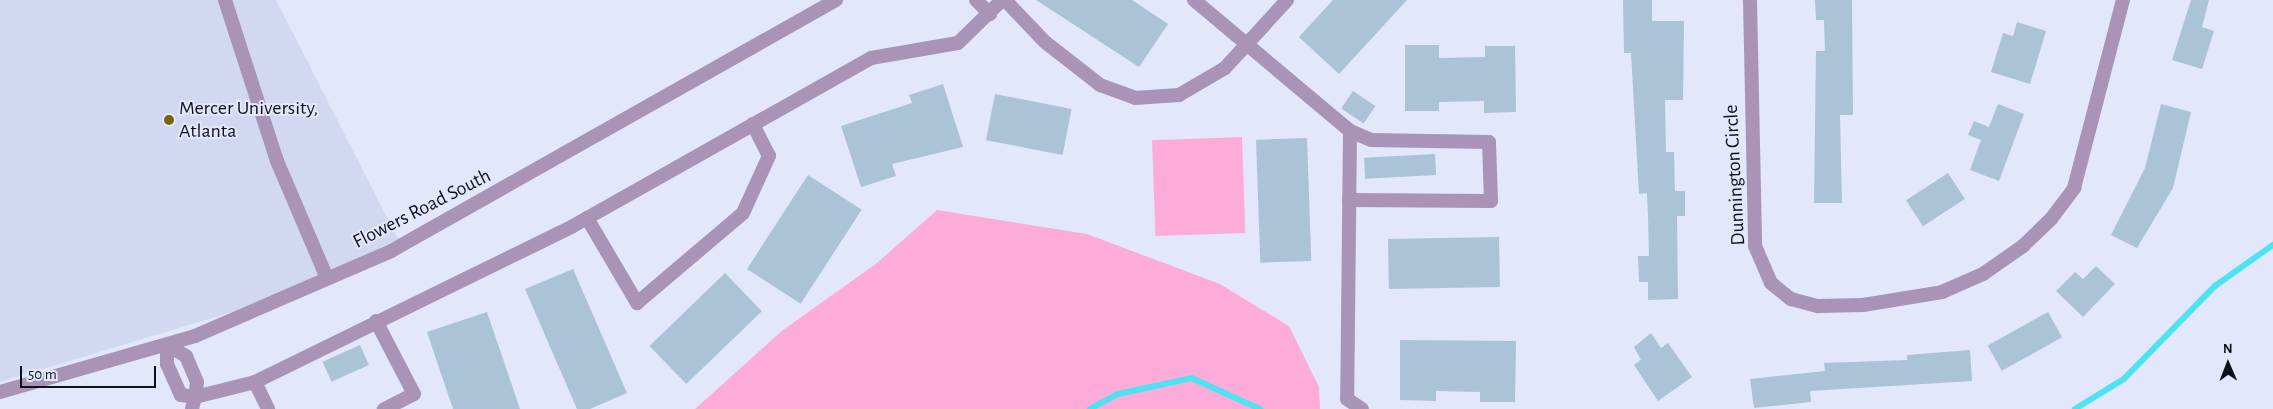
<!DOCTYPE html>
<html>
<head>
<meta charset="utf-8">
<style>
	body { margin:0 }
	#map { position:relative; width:2273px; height:409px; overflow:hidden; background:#e2e7fc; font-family:"Alegreya Sans",sans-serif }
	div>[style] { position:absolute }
	.built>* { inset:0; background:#d2d8f2 }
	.green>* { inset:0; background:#fdacd9; transform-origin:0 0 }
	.stream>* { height:5.5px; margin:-2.75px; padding:0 2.75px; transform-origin:2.75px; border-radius:2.75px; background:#4ee3f3 }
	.building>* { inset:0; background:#abc3d6; transform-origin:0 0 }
	.minor>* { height:14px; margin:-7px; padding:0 7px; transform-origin:7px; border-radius:7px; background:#a994b8 }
	.dots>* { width:14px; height:14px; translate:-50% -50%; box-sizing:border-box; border:2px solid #e2e7fc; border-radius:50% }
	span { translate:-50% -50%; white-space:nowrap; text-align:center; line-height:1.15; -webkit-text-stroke:4px #e2e7fc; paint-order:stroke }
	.poi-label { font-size:20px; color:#0f111a }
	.left { translate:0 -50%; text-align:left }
	.street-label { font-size:20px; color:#0f111a }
	.north { position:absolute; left:2203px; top:339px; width:50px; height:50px; -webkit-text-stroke:4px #e2e7fc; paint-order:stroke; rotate:359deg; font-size:14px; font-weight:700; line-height:20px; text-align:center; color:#0f111a }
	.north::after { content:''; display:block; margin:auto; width:18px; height:22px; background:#0f111a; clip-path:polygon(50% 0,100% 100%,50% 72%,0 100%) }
	.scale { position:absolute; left:20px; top:366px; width:136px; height:22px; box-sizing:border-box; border:2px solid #0f111a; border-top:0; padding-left:6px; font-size:15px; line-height:18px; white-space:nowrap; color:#0f111a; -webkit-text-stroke:4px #e2e7fc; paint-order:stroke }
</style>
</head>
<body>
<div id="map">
	<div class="built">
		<div style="clip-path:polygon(0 0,276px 0,398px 239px,275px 299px,0 382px)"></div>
	</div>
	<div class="green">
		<div style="left:1242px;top:137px;width:96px;height:90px;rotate:88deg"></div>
		<div style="clip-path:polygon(937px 210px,1087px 234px,1220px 284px,1289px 326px,1319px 387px,1320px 409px,695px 409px,783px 330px,877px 263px)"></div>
	</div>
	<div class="stream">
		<div style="left:1090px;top:409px;width:32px;rotate:-28deg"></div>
		<div style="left:1118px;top:394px;width:76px;rotate:-12.2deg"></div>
		<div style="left:1192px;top:378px;width:75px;rotate:24.5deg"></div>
		<div style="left:2075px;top:409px;width:57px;rotate:-31.5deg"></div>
		<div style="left:2124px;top:379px;width:130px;rotate:-45.6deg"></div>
		<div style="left:2215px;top:286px;width:71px;rotate:-35.3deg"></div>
	</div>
	<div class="building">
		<div style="clip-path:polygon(1036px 0,1132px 0,1168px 24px,1139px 67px)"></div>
		<div style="clip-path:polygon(1333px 0,1407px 0,1339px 74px,1299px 37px)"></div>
		<div style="clip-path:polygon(1623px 0,1652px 0,1652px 21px,1684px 21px,1683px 100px,1665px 100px,1666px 152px,1674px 152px,1675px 191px,1685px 191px,1685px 216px,1677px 216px,1678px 299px,1648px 300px,1648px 282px,1639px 282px,1638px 256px,1649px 256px,1648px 217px,1647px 193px,1639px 194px,1631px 53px,1624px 53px)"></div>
		<div style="clip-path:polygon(1815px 0,1852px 0,1853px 115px,1840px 115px,1842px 203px,1814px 203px,1816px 51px,1825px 51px,1824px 20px,1816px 20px)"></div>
		<div style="clip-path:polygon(2191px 0,2209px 0,2202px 27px,2214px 31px,2202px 69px,2172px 60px)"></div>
		<div style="clip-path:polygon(2017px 22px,2046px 31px,2030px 84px,1991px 72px,2003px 33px,2013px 36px)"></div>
		<div style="clip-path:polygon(1405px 45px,1439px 45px,1439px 58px,1485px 57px,1485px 46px,1515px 46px,1516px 112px,1484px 113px,1484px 101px,1439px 102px,1439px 111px,1405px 111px)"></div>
		<div style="clip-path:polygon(943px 84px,963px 147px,892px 164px,896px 176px,861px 187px,841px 126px,912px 103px,909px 95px)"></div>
		<div style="left:1353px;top:91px;width:27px;height:21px;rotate:34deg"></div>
		<div style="left:995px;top:94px;width:78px;height:47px;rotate:11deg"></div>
		<div style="clip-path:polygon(1998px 104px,2024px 114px,1999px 181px,1970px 170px,1981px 140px,1968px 135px,1974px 121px,1989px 127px)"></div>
		<div style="clip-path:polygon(2161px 104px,2191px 112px,2173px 188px,2137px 248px,2111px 235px,2145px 168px)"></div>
		<div style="left:1307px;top:138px;width:123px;height:51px;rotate:88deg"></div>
		<div style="left:1435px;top:154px;width:21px;height:71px;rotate:87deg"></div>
		<div style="left:1948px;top:173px;width:31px;height:50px;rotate:57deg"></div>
		<div style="left:808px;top:175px;width:64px;height:112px;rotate:33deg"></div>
		<div style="left:1499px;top:237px;width:50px;height:111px;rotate:89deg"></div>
		<div style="clip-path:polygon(2096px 266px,2115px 284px,2083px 317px,2056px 291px,2075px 272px,2083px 279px)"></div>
		<div style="clip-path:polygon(573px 269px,627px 393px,590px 409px,577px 409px,525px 289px)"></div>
		<div style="left:725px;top:273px;width:53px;height:105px;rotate:46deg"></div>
		<div style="clip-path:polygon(487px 312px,520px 409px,453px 409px,427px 332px)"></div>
		<div style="left:2048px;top:312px;width:29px;height:69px;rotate:61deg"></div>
		<div style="clip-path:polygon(1651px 333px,1661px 348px,1668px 343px,1692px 377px,1658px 401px,1634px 365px,1641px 360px,1634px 347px)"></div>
		<div style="clip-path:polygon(1400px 340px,1516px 341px,1515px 402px,1480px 402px,1480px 392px,1436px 391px,1436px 401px,1400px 400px)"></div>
		<div style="left:360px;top:345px;width:22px;height:41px;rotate:66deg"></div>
		<div style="clip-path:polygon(1970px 350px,1972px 381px,1810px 391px,1811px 402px,1754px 408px,1750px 379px,1825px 371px,1824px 363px,1907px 360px,1907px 355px)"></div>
	</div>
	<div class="minor">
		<div style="left:225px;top:0;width:169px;rotate:72.1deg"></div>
		<div style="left:277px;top:161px;width:127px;rotate:66.9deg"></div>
		<div style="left:976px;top:0;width:20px;rotate:45deg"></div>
		<div style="left:1005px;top:0;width:58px;rotate:46.4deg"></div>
		<div style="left:1045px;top:42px;width:70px;rotate:38deg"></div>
		<div style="left:1100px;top:85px;width:37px;rotate:20deg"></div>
		<div style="left:1135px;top:98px;width:44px;rotate:-3.9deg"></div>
		<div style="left:1179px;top:95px;width:53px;rotate:-30.4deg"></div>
		<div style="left:1225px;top:68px;width:92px;rotate:-47.6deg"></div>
		<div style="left:1194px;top:0;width:204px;rotate:40deg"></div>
		<div style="left:1350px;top:131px;width:23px;rotate:23deg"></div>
		<div style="left:1371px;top:140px;width:118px;rotate:1deg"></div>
		<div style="left:1489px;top:142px;width:59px;rotate:88.1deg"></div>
		<div style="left:1491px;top:201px;width:142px;rotate:-179.6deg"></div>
		<div style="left:1750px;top:0;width:246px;rotate:88.8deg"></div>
		<div style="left:1755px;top:246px;width:40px;rotate:66.6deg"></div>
		<div style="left:1771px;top:283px;width:26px;rotate:39deg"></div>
		<div style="left:1791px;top:299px;width:28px;rotate:15deg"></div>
		<div style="left:1818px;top:306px;width:45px;rotate:-1.3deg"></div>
		<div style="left:1863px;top:305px;width:80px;rotate:-9.3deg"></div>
		<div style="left:1942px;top:292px;width:45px;rotate:-23.7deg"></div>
		<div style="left:1983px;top:274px;width:49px;rotate:-35deg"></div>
		<div style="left:2023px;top:246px;width:39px;rotate:-44deg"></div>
		<div style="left:2051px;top:219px;width:39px;rotate:-53deg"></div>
		<div style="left:2074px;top:188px;width:194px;rotate:-75.4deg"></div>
		<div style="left:1350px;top:131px;width:268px;rotate:90.6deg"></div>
		<div style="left:1347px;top:399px;width:18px;rotate:34deg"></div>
		<div style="left:587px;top:218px;width:99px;rotate:59.5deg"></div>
		<div style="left:637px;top:303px;width:139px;rotate:-40.3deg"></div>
		<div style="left:743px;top:213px;width:63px;rotate:-65.5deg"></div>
		<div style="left:769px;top:156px;width:36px;rotate:-117deg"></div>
		<div style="left:376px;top:321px;width:82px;rotate:62.5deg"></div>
		<div style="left:414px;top:394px;width:34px;rotate:153deg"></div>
		<div style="left:255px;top:382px;width:30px;rotate:64deg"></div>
		<div style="left:0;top:392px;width:203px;rotate:-16deg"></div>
		<div style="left:195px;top:336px;width:214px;rotate:-23.4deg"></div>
		<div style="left:391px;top:251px;width:511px;rotate:-29.42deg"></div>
		<div style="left:192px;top:409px;width:12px;rotate:-76deg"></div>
		<div style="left:195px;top:397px;width:15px;rotate:-82deg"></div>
		<div style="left:197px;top:382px;width:28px;rotate:-113deg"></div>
		<div style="left:186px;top:356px;width:22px;rotate:-150deg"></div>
		<div style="left:167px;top:345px;width:19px;rotate:90deg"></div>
		<div style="left:167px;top:364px;width:34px;rotate:66deg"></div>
		<div style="left:181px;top:395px;width:14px;rotate:8deg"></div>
		<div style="left:195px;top:397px;width:62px;rotate:-14deg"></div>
		<div style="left:255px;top:382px;width:354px;rotate:-26.1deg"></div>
		<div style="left:573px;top:226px;width:342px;rotate:-29.4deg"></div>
		<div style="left:871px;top:58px;width:88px;rotate:-9.8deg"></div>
		<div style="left:958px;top:43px;width:62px;rotate:-44.3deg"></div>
	</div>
	<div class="dots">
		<div style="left:169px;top:120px;background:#756800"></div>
	</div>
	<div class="poi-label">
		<span class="left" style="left:179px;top:120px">Mercer University,<br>Atlanta</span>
	</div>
	<div class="street-label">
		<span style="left:1735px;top:175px;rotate:-93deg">Dunnington Circle</span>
		<span style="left:422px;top:209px;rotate:-27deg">Flowers Road South</span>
	</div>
	<div class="north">N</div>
	<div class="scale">50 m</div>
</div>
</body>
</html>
